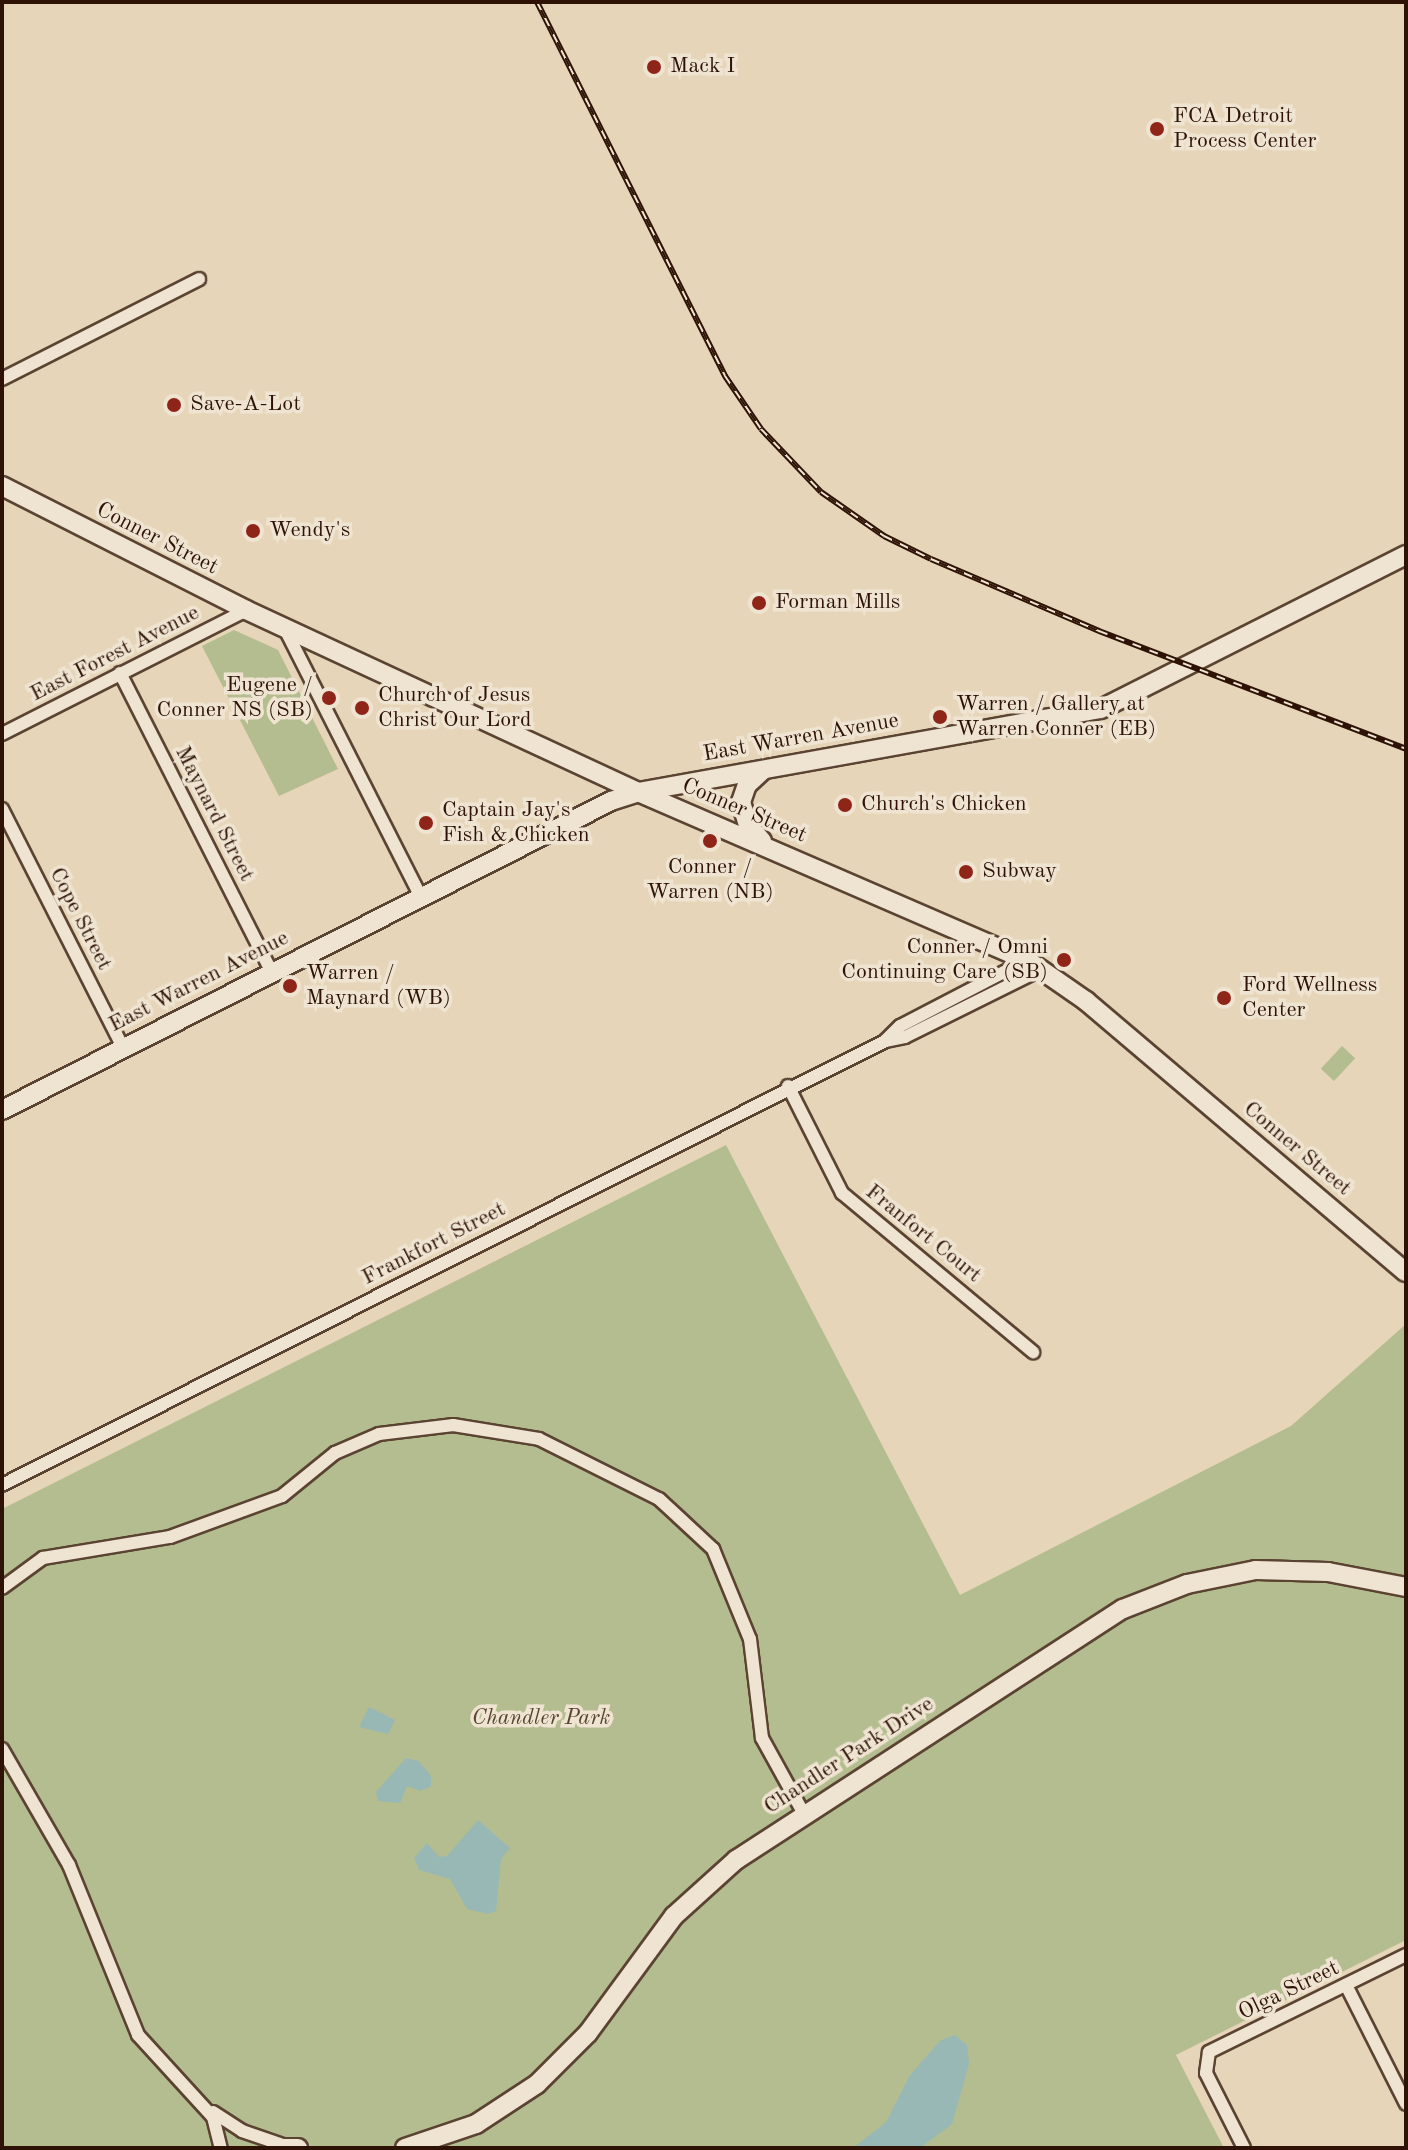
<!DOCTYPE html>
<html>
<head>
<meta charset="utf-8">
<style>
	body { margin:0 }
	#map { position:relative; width:1408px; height:2150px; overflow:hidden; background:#e6d5b8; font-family:"Old Standard TT",serif }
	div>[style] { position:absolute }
	.green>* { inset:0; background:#b4bd8f; transform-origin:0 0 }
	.water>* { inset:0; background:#97b8b4 }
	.roads { filter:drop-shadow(2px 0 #5b4332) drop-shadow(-2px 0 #5b4332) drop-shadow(0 2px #5b4332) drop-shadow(0 -2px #5b4332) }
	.street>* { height:12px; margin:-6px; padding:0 6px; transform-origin:6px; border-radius:6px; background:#efe4d1 }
	.secondary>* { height:18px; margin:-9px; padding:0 9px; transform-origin:9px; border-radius:9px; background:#efe4d1 }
	.rail>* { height:6px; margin-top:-3px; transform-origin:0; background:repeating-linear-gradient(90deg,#efe4d1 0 9px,#2d1205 0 18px); box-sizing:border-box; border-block:2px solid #2d1205 }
	.dots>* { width:22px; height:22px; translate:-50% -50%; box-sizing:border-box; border:4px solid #efe4d1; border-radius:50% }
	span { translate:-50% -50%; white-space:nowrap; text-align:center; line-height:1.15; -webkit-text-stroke:7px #efe4d1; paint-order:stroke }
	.poi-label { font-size:22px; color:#2d1205 }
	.left { translate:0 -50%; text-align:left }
	.right { translate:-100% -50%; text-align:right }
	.street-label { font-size:22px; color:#2d1205 }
	.park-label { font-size:22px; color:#56452e; font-style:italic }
	.frame { position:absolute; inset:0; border:4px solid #2d1205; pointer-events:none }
</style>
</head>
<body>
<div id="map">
	<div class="green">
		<div style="clip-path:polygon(234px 630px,278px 650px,338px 769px,279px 796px,202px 646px)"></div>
		<div style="left:1342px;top:1046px;width:18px;height:31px;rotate:43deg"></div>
		<div style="clip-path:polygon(726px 1145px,960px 1595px,1291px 1426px,1406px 1324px,1406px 1940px,1176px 2055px,1224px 2148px,2px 2148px,2px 1509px)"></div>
	</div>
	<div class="water">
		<div style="clip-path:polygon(369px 1707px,395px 1720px,388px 1734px,359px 1727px)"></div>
		<div style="clip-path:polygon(406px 1758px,419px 1761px,431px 1776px,431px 1786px,421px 1791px,407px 1786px,400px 1803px,378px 1801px,376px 1792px)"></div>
		<div style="clip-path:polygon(478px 1820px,510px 1848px,501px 1859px,496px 1911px,488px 1914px,467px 1909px,450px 1879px,419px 1870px,414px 1858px,427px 1843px,439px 1857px,447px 1856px)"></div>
		<div style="clip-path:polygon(955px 2035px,967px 2045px,969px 2064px,952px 2124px,920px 2148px,853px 2148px,886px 2122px,910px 2075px,941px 2040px)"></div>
	</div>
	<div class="roads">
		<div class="street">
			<div style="left:2px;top:379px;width:221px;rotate:-26.9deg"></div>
			<div style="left:285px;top:629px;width:301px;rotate:63.1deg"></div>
			<div style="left:120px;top:673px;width:336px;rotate:63.1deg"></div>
			<div style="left:2px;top:734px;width:274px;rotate:-26.9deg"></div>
			<div style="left:2px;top:809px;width:268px;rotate:63.1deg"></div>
			<div style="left:1027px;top:960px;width:143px;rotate:152.5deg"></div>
			<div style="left:900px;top:1026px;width:21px;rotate:135deg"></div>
			<div style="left:885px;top:1041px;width:20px;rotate:-11deg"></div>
			<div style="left:905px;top:1037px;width:153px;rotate:-26.4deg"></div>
			<div style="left:788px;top:1086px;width:120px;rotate:63.2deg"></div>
			<div style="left:842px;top:1193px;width:249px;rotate:39.8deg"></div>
			<div style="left:2px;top:1485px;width:988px;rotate:-26.69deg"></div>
			<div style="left:2px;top:1588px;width:51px;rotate:-36.2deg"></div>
			<div style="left:43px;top:1558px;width:129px;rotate:-9.4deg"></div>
			<div style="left:170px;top:1537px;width:119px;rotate:-20.1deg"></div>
			<div style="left:282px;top:1496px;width:68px;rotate:-39.1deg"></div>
			<div style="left:335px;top:1453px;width:48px;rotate:-23.4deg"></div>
			<div style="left:379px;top:1434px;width:75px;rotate:-6.9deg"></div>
			<div style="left:453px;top:1425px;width:87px;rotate:9.2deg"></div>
			<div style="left:539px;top:1439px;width:134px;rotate:26.6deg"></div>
			<div style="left:659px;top:1499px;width:74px;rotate:42.8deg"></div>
			<div style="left:713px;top:1549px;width:97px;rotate:67.7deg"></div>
			<div style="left:750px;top:1639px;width:100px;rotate:83.1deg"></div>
			<div style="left:762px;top:1738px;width:87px;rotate:61.1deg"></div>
			<div style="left:2px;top:1749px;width:134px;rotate:60deg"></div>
			<div style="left:69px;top:1865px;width:183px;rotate:67.9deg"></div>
			<div style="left:138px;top:2035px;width:111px;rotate:47.6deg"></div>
			<div style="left:213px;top:2117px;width:32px;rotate:76deg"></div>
			<div style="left:1346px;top:1985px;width:133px;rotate:63.2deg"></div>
			<div style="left:213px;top:2112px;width:35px;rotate:33deg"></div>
			<div style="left:242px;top:2131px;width:46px;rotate:18.8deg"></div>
			<div style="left:1244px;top:2148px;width:84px;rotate:-116.9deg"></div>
			<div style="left:1206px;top:2073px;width:21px;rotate:-82deg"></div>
			<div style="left:1209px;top:2052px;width:220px;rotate:-26.2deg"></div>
		</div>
		<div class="secondary">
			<div style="left:2px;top:486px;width:274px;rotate:26.9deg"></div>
			<div style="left:246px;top:610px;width:432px;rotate:24.9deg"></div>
			<div style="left:638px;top:792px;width:424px;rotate:23.4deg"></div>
			<div style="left:1027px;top:960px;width:72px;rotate:34.8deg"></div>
			<div style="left:1086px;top:1001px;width:419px;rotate:40.3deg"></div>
			<div style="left:762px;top:841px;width:21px;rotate:-131deg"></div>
			<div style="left:748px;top:825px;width:24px;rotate:-107deg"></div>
			<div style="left:741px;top:802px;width:18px;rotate:-71deg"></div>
			<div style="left:747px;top:785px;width:22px;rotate:-43deg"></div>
			<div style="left:2px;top:1110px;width:683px;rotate:-26.9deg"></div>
			<div style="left:611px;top:801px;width:28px;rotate:-18deg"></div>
			<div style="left:638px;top:792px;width:470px;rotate:-10.2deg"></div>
			<div style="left:1101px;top:709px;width:342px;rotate:-26.8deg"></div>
			<div style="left:283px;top:2148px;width:15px"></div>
			<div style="left:405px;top:2148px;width:75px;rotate:-18.7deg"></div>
			<div style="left:476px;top:2124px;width:73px;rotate:-33.3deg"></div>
			<div style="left:537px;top:2084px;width:72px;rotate:-45deg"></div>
			<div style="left:588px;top:2033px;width:145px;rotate:-53.7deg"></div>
			<div style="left:674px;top:1916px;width:84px;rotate:-42.1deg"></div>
			<div style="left:736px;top:1860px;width:461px;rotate:-33deg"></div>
			<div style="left:1123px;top:1609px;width:69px;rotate:-21.3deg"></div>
			<div style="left:1187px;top:1584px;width:70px;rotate:-11.5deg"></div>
			<div style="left:1256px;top:1570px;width:72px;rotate:1.6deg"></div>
			<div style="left:1328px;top:1572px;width:79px;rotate:10.9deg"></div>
		</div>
	</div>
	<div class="rail">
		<div style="left:537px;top:2px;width:419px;rotate:63.3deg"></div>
		<div style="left:725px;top:376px;width:64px;rotate:55.8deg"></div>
		<div style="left:761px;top:429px;width:87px;rotate:46.4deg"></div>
		<div style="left:821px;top:492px;width:77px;rotate:34.9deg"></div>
		<div style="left:884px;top:536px;width:52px;rotate:26.1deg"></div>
		<div style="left:931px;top:559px;width:183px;rotate:23.2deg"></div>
		<div style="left:1099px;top:631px;width:329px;rotate:21deg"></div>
	</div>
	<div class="dots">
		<div style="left:654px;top:67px;background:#8f2418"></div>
		<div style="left:1157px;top:129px;background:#8f2418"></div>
		<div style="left:174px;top:405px;background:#8f2418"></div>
		<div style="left:253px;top:531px;background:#8f2418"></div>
		<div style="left:759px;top:603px;background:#8f2418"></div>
		<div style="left:329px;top:698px;background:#8f2418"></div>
		<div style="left:362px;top:708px;background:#8f2418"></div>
		<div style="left:940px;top:717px;background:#8f2418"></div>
		<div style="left:845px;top:805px;background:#8f2418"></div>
		<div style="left:426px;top:823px;background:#8f2418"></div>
		<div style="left:710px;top:841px;background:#8f2418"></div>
		<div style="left:966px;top:872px;background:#8f2418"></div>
		<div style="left:1064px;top:960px;background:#8f2418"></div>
		<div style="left:290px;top:986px;background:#8f2418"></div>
		<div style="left:1224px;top:998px;background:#8f2418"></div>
	</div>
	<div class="poi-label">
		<span class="left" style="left:670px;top:67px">Mack I</span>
		<span class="left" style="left:1173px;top:129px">FCA Detroit<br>Process Center</span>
		<span class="left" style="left:190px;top:405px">Save-A-Lot</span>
		<span class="left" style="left:269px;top:531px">Wendy's</span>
		<span class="left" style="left:775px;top:603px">Forman Mills</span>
		<span class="right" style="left:313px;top:698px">Eugene /<br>Conner NS (SB)</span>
		<span class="left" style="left:378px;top:708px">Church of Jesus<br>Christ Our Lord</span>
		<span class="left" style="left:956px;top:717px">Warren / Gallery at<br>Warren Conner (EB)</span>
		<span class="left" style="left:861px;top:805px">Church's Chicken</span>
		<span class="left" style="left:442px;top:823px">Captain Jay's<br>Fish &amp; Chicken</span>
		<span style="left:710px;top:880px">Conner /<br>Warren (NB)</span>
		<span class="left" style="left:982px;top:872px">Subway</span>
		<span class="right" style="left:1048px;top:960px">Conner / Omni<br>Continuing Care (SB)</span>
		<span class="left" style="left:306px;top:986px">Warren /<br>Maynard (WB)</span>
		<span class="left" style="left:1242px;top:998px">Ford Wellness<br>Center</span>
	</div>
	<div class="street-label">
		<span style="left:157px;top:539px;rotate:27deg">Conner Street</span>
		<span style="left:115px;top:654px;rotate:-27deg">East Forest Avenue</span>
		<span style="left:801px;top:738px;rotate:-10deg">East Warren Avenue</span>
		<span style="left:744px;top:811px;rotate:23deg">Conner Street</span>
		<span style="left:214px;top:814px;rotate:63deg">Maynard Street</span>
		<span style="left:80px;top:919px;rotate:63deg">Cope Street</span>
		<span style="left:199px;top:982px;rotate:-27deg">East Warren Avenue</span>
		<span style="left:1297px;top:1149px;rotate:40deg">Conner Street</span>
		<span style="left:923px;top:1234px;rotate:39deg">Franfort Court</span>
		<span style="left:434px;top:1244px;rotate:-27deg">Frankfort Street</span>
		<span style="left:849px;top:1756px;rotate:-33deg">Chandler Park Drive</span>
		<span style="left:1289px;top:1991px;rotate:-26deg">Olga Street</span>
	</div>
	<div class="park-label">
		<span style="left:541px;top:1719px">Chandler Park</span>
	</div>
	<div class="frame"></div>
</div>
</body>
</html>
